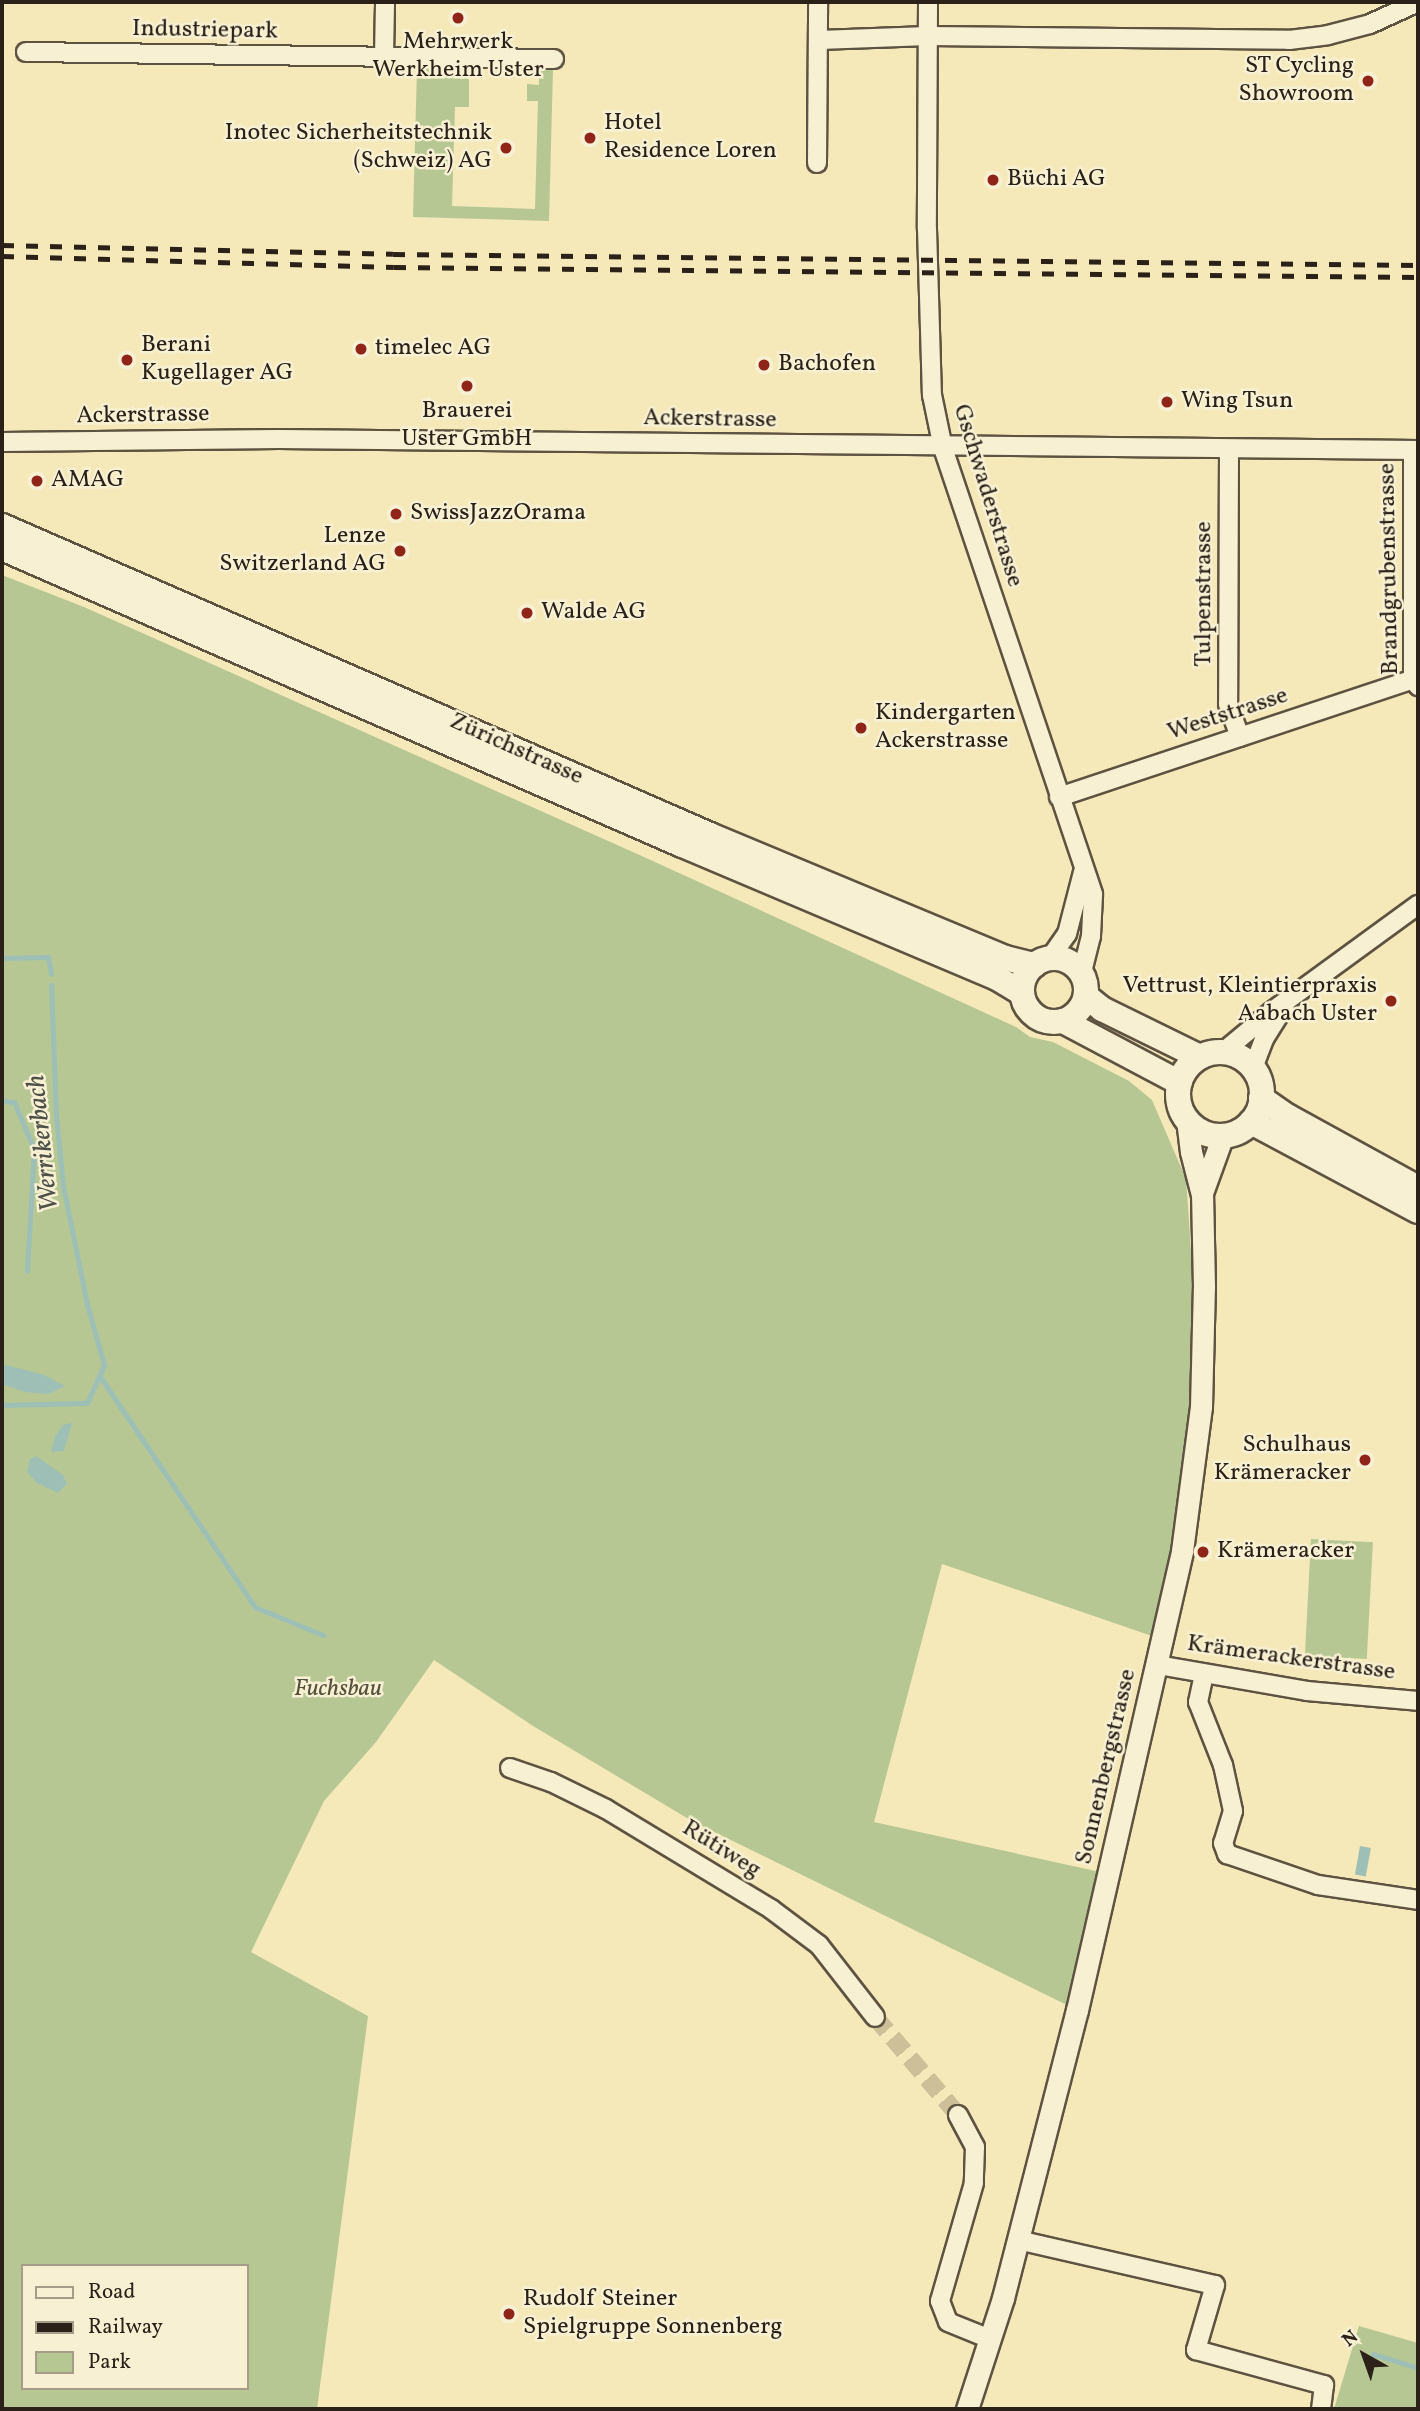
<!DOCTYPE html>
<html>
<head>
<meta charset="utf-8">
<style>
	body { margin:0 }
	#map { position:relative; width:1420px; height:2411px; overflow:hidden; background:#f5e8b9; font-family:Vollkorn,serif }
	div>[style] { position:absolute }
	.green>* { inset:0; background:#b6c794; transform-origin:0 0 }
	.water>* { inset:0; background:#9dbfb6; transform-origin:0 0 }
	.stream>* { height:5px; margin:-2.5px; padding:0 2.5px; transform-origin:2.5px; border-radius:2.5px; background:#9dbfb6 }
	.minor-tunnel>* { height:18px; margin-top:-9px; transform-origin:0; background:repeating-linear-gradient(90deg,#cdc099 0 18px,transparent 0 27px) }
	.roads { filter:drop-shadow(2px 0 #5e5341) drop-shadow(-2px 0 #5e5341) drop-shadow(0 2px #5e5341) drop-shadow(0 -2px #5e5341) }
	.minor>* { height:18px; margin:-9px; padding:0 9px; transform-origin:9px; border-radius:9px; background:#f8f0d2 }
	.tertiary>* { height:21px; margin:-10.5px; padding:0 10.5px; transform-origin:10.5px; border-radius:10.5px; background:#f8f0d2 }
	.secondary>* { height:24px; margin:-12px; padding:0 12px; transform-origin:12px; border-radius:12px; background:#f8f0d2 }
	.secondary>.ring { margin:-12px; padding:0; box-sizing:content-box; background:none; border:24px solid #f8f0d2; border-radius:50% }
	.rail>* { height:5px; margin-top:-2.5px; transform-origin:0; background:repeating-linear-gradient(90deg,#2b2119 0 12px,transparent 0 24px) }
	.dots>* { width:19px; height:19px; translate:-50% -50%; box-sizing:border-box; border:4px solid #f8f0d2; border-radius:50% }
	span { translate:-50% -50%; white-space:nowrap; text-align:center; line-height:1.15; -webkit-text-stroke:5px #f8f0d2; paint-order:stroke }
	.street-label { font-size:24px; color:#2b2119 }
	.poi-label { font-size:24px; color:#2b2119 }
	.right { translate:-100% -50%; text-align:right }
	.left { translate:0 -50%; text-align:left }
	.park-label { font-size:24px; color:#55533e; font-style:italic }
	.water-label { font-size:26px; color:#4d5048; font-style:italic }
	.frame { position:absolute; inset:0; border:4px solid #2b2119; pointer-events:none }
	.legend { position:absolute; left:21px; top:2264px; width:228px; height:126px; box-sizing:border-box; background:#f8f0d2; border:2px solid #a69d88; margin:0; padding:9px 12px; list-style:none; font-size:21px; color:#2b2119 }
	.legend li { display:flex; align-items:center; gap:14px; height:35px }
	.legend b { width:35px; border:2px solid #a69d88 }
	.north { position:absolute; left:1329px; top:2320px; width:70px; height:70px; -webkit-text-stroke:5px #f8f0d2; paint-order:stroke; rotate:320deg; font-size:19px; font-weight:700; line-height:28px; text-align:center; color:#2b2119 }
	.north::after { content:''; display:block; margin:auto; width:24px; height:32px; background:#2b2119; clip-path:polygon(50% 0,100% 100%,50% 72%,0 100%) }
</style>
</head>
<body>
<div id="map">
	<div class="green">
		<div style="clip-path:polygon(417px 68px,462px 69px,469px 80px,469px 107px,455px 107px,452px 206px,535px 209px,538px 101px,527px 101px,527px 84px,539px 85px,539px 68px,553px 69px,549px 221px,413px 217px)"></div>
		<div style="clip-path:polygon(evenodd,2px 575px,84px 607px,644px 857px,1016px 1027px,1030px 1037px,1053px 1042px,1129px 1081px,1152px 1100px,1186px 1179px,1193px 1279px,1191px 1395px,1173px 1539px,1152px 1636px,942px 1564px,874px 1822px,1109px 1874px,1077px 2010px,692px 1821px,533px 1726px,434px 1660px,376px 1742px,324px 1801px,251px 1952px,368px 2016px,317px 2409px,2px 2409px,2px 575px,23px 2266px,247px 2266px,247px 2388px,23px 2388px,23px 2266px)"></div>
		<div style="left:1311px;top:1539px;width:62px;height:117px;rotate:3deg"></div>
		<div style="clip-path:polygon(1359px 2326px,1418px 2343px,1418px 2409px,1334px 2409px)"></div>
	</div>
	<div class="water">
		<div style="clip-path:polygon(2px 1364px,44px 1375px,65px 1386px,49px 1394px,25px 1392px,2px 1384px)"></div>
		<div style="clip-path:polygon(72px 1423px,64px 1451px,51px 1452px,55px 1436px,63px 1425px)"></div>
		<div style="clip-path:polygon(36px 1456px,63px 1475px,67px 1484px,58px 1493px,37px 1483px,27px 1472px,30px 1459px)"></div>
		<div style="left:1360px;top:1846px;width:11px;height:29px;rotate:10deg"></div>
	</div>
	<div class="stream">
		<div style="left:2px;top:958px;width:46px;rotate:-1.2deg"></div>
		<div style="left:48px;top:957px;width:17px;rotate:80deg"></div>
		<div style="left:2px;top:1101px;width:12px;rotate:5deg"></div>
		<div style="left:14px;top:1102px;width:51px;rotate:66.9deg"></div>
		<div style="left:34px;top:1149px;width:122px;rotate:93.3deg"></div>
		<div style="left:101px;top:1378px;width:276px;rotate:56.1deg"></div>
		<div style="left:255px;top:1607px;width:74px;rotate:22.4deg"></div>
		<div style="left:2px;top:1405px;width:85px;rotate:-1.3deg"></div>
		<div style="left:87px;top:1403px;width:42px;rotate:-65.9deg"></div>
		<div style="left:104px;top:1365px;width:63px;rotate:-105.6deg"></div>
		<div style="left:87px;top:1304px;width:120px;rotate:-101.5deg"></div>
		<div style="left:63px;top:1186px;width:72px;rotate:-95.6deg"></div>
		<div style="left:56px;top:1114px;width:129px;rotate:-92.2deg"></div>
		<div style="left:1373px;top:2354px;width:47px;rotate:17.3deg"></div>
	</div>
	<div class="minor-tunnel">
		<div style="left:875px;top:2017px;width:128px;rotate:49.7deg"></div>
	</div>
	<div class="roads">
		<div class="minor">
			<div style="left:928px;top:2px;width:227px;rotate:90.3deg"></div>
			<div style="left:927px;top:229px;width:166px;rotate:88.3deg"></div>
			<div style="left:932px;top:395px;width:54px;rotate:78.3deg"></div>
			<div style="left:943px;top:448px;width:471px;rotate:71.4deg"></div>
			<div style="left:1093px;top:895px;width:41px;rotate:92.8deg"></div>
			<div style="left:1091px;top:936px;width:38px;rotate:104deg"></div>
			<div style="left:819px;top:40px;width:109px;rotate:-2.1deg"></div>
			<div style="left:928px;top:36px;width:361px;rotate:0.6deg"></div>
			<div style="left:1289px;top:40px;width:39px;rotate:-7deg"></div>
			<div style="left:1328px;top:35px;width:43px;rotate:-14.7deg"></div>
			<div style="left:1370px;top:24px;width:53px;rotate:-24.6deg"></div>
			<div style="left:26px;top:52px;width:528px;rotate:0.76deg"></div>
			<div style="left:384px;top:56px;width:54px;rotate:-88.9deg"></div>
			<div style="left:817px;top:163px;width:161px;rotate:-89.6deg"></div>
			<div style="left:2px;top:442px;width:277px;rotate:-0.6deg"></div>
			<div style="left:279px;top:439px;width:1139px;rotate:0.55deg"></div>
			<div style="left:1229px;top:449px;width:255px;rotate:90.2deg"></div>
			<div style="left:1228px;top:704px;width:35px;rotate:70deg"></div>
			<div style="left:1413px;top:450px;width:229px;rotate:90deg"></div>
			<div style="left:1413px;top:679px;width:9px;rotate:54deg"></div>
			<div style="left:1059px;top:797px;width:373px;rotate:-18.4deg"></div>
			<div style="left:1050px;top:958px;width:29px;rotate:-55deg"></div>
			<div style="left:1067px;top:934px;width:64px;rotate:-75.5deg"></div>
			<div style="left:1223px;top:1052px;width:62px;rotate:-39.8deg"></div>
			<div style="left:1271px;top:1012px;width:182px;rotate:-36.1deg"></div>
			<div style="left:1253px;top:1068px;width:31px;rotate:-69deg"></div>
			<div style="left:1264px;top:1039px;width:39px;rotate:-58deg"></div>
			<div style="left:1158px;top:1665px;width:151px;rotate:9.9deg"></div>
			<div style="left:1307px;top:1691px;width:111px;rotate:5.1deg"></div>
			<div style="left:1204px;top:1674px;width:29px;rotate:102deg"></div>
			<div style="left:1198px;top:1702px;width:68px;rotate:68.4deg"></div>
			<div style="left:1223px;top:1765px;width:47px;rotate:77.7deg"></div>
			<div style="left:1233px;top:1811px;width:34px;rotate:107deg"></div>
			<div style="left:1223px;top:1843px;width:12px;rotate:70deg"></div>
			<div style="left:1227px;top:1854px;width:96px;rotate:18.8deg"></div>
			<div style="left:1318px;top:1885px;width:101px;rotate:8.5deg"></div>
			<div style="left:510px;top:1768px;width:43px;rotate:18.9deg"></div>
			<div style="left:551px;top:1782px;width:61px;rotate:26.1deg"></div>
			<div style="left:606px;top:1809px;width:193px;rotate:31.2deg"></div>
			<div style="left:771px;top:1909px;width:60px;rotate:36.9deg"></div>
			<div style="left:819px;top:1945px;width:91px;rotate:52.1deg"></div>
			<div style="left:958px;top:2115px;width:36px;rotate:62deg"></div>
			<div style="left:975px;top:2147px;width:36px;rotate:92deg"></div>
			<div style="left:974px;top:2183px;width:123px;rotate:106.1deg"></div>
			<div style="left:940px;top:2301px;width:22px;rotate:69deg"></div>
			<div style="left:948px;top:2322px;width:45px;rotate:22deg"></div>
			<div style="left:1018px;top:2240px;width:202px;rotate:12.9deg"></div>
			<div style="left:1215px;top:2285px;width:68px;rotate:106.3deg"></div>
			<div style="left:1196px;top:2350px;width:133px;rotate:15.3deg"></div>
			<div style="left:1324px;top:2385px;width:24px;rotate:97deg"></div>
		</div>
		<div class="tertiary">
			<div style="left:1202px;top:1193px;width:62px;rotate:-70.1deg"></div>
			<div style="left:967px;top:2409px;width:117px;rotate:-72deg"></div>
			<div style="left:1003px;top:2298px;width:297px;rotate:-75.6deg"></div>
			<div style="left:1077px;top:2010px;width:471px;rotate:-77.1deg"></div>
			<div style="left:1182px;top:1551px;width:145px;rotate:-82.5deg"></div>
			<div style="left:1201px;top:1407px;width:120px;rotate:-88.6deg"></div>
			<div style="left:1204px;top:1287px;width:92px;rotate:-91.2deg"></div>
			<div style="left:1202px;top:1195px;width:44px;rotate:-104.3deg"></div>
			<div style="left:1191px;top:1152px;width:32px;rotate:-97deg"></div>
		</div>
		<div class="secondary">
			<div style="left:2px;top:526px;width:772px;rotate:23.58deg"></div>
			<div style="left:710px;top:835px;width:320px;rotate:22.6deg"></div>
			<div style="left:1005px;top:958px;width:30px;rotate:14deg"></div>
			<div style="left:2px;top:548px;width:740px;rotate:23.59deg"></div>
			<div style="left:680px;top:844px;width:344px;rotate:22.9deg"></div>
			<div style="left:997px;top:978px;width:29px;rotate:31deg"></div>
			<div class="ring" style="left:1022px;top:958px;width:40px;height:40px"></div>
			<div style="left:1086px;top:996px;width:21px;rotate:39deg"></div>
			<div style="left:1102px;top:1009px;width:109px;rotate:26.1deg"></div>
			<div style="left:1063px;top:1021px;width:132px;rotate:27.9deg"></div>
			<div class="ring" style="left:1178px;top:1052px;width:60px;height:60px"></div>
			<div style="left:1261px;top:1098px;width:32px;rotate:35deg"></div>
			<div style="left:1287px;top:1116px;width:149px;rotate:28.8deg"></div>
			<div style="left:1251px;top:1122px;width:189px;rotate:28.1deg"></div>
		</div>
	</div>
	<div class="rail">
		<div style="left:2px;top:245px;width:391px;rotate:1.3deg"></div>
		<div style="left:393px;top:254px;width:1025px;rotate:0.61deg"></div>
		<div style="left:2px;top:256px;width:392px;rotate:1.6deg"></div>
		<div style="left:394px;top:267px;width:1024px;rotate:0.56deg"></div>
	</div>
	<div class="dots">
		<div style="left:458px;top:18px;background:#8f2418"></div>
		<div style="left:1368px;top:81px;background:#8f2418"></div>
		<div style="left:590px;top:138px;background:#8f2418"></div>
		<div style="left:506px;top:148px;background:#8f2418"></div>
		<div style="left:993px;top:180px;background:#8f2418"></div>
		<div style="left:361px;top:349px;background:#8f2418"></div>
		<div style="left:127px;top:360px;background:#8f2418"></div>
		<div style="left:764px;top:365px;background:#8f2418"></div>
		<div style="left:467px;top:386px;background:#8f2418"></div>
		<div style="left:1167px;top:402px;background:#8f2418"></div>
		<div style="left:37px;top:481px;background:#8f2418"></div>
		<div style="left:396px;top:514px;background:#8f2418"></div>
		<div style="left:400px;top:551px;background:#8f2418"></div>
		<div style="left:527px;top:613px;background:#8f2418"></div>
		<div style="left:861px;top:728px;background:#8f2418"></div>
		<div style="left:1391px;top:1001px;background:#8f2418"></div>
		<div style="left:1365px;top:1460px;background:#8f2418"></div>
		<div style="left:1203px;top:1552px;background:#8f2418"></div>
		<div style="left:509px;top:2314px;background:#8f2418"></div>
	</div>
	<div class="street-label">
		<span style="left:205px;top:31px;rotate:1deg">Industriepark</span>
		<span style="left:143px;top:416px;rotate:-1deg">Ackerstrasse</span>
		<span style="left:710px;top:420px;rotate:1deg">Ackerstrasse</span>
		<span style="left:987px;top:496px;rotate:73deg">Gschwaderstrasse</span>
		<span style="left:1390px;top:569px;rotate:-91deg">Brandgrubenstrasse</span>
		<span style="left:1205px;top:594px;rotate:-90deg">Tulpenstrasse</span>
		<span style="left:1228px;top:715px;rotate:-18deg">Weststrasse</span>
		<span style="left:516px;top:750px;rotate:24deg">Zürichstrasse</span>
		<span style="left:1291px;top:1659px;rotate:8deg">Krämerackerstrasse</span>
		<span style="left:1107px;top:1767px;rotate:-77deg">Sonnenbergstrasse</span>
		<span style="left:721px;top:1850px;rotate:32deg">Rütiweg</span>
	</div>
	<div class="poi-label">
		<span style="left:458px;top:57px">Mehrwerk<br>Werkheim Uster</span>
		<span class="right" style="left:1354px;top:81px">ST Cycling<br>Showroom</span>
		<span class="left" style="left:604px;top:138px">Hotel<br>Residence Loren</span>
		<span class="right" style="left:492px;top:148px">Inotec Sicherheitstechnik<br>(Schweiz) AG</span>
		<span class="left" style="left:1007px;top:180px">Büchi AG</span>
		<span class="left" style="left:141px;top:360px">Berani<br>Kugellager AG</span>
		<span class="left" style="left:375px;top:349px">timelec AG</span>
		<span class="left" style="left:778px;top:365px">Bachofen</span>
		<span class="left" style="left:1181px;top:402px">Wing Tsun</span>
		<span style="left:467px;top:426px">Brauerei<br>Uster GmbH</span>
		<span class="left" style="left:51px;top:481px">AMAG</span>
		<span class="left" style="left:410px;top:514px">SwissJazzOrama</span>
		<span class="right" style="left:386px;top:551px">Lenze<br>Switzerland AG</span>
		<span class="left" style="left:541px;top:613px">Walde AG</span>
		<span class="left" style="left:875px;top:728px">Kindergarten<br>Ackerstrasse</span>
		<span class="right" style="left:1377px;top:1001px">Vettrust, Kleintierpraxis<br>Aabach Uster</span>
		<span class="right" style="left:1351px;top:1460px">Schulhaus<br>Krämeracker</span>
		<span class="left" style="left:1217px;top:1552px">Krämeracker</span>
		<span class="left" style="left:523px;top:2314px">Rudolf Steiner<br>Spielgruppe Sonnenberg</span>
	</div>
	<div class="park-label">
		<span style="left:338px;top:1690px">Fuchsbau</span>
	</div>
	<div class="water-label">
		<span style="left:44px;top:1143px;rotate:-96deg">Werrikerbach</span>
	</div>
	<div class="frame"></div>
	<ul class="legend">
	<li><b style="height:9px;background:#f8f0d2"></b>Road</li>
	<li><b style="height:9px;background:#2b2119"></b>Railway</li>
	<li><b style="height:19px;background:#b6c794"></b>Park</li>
	</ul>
	<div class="north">N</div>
</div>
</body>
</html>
